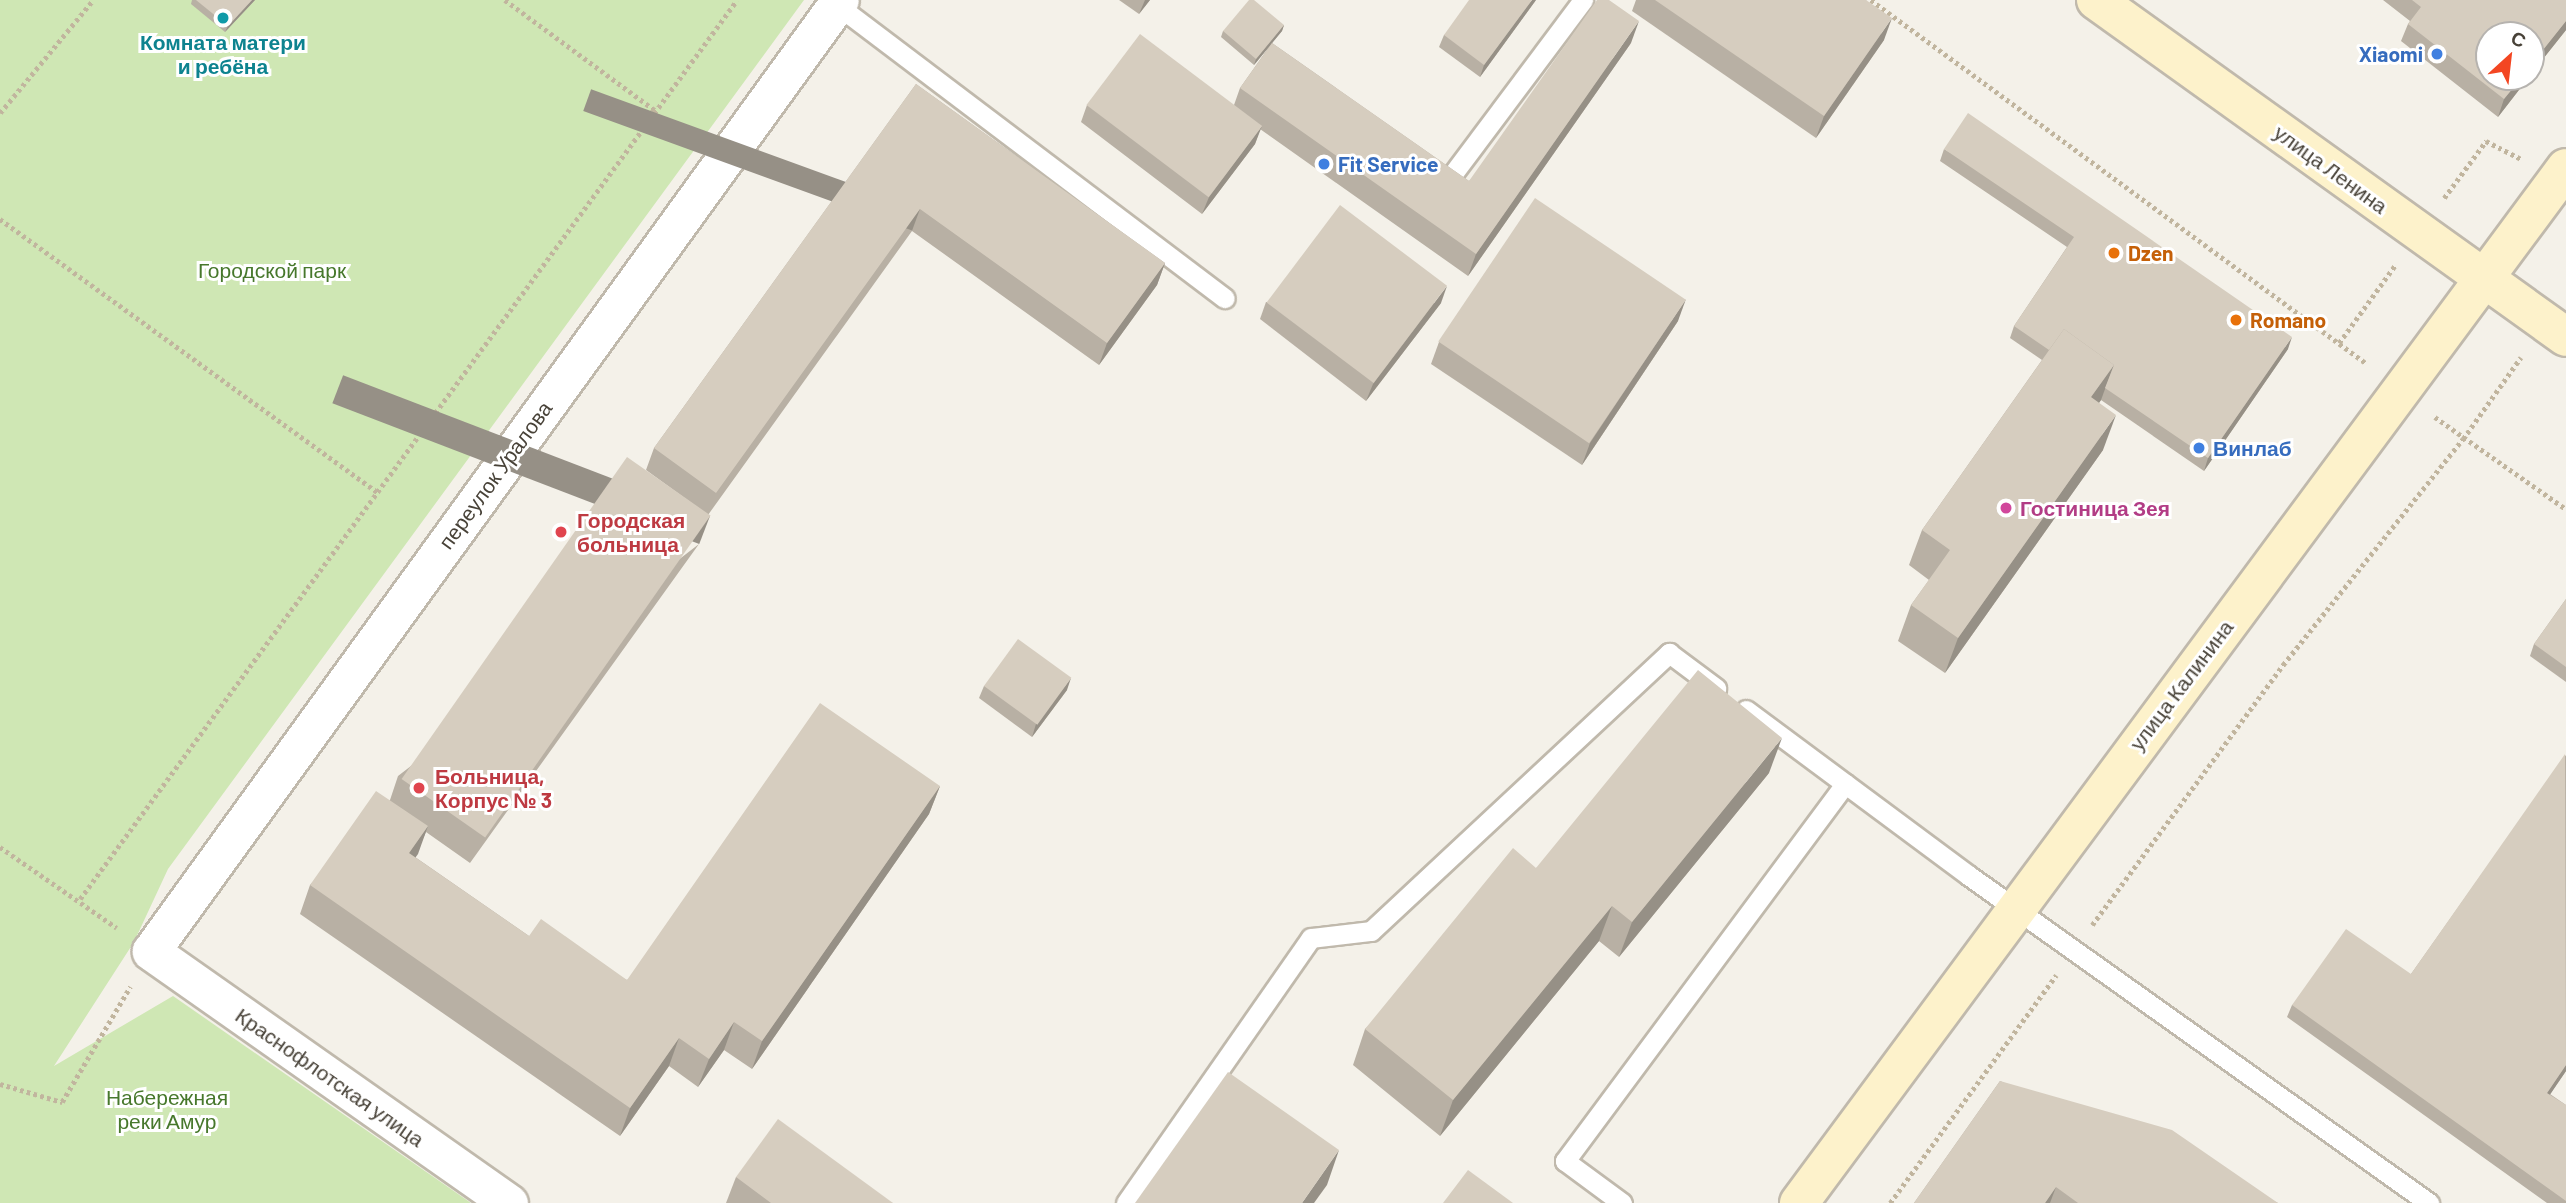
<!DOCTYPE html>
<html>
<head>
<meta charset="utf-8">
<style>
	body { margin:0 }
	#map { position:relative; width:2566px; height:1203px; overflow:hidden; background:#f4f1e9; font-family:Barlow,sans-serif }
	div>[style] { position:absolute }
	.green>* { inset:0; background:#cfe7b4 }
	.path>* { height:4.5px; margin-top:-2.25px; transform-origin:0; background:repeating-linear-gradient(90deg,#c1b59e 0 3.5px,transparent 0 7px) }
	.roads { filter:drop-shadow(2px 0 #c0b9ac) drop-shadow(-2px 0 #c0b9ac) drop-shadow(0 2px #c0b9ac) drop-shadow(0 -2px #c0b9ac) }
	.service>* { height:19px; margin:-9.5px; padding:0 9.5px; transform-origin:9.5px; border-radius:9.5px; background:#fff }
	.minor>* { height:37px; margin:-18.5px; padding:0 18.5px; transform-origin:18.5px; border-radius:18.5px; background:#fff }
	.secondary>* { height:38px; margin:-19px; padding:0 19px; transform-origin:19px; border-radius:19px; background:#fdf2cb }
	.wall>* { inset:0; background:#b8b0a4 }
	.shaded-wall>* { inset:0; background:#969086; transform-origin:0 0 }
	.building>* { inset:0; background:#d6cdbf; transform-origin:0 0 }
	.dots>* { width:19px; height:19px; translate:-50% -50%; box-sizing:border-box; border:4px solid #fff; border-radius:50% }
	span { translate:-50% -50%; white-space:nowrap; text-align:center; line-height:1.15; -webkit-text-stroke:6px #fff; paint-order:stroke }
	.culture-label { font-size:21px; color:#0d838f; font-weight:700 }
	.shop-label { font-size:21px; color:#366cbe; font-weight:700 }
	.right { translate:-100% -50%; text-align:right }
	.left { translate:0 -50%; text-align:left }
	.street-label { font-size:21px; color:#484238 }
	.food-label { font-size:21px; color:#c56008; font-weight:700 }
	.park-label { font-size:21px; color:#47782c }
	.hotel-label { font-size:21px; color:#b23c85; font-weight:700 }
	.health-label { font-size:21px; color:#be3a42; font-weight:700 }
	.north { position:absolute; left:2475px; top:21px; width:70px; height:70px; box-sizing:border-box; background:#fff; border:2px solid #b6b3af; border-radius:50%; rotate:27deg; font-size:19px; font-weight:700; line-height:28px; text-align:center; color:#484238 }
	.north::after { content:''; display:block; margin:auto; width:24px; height:32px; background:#f34622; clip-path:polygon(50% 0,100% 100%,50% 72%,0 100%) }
</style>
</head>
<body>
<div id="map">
	<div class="green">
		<div style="clip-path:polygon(0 0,804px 0,168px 869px,134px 942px,54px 1066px,173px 996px,471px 1203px,0 1203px)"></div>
	</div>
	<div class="path">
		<div style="left:505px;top:0;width:187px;rotate:36.3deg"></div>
		<div style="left:1871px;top:0;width:615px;rotate:36.27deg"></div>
		<div style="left:0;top:113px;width:146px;rotate:-50.5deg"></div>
		<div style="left:2444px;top:198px;width:71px;rotate:-53.6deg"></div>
		<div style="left:2486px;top:141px;width:39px;rotate:27deg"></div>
		<div style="left:0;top:219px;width:467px;rotate:35.9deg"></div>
		<div style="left:2339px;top:343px;width:97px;rotate:-54.2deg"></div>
		<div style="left:2435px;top:417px;width:160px;rotate:35.1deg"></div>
		<div style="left:0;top:847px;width:142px;rotate:34.7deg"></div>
		<div style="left:80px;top:899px;width:1113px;rotate:-53.84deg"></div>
		<div style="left:2092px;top:925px;width:323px;rotate:-53.7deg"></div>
		<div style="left:2283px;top:665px;width:289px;rotate:-51.5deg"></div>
		<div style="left:2463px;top:439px;width:100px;rotate:-54.7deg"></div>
		<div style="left:0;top:1084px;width:65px;rotate:16.2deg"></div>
		<div style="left:62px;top:1102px;width:134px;rotate:-59.4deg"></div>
		<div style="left:1890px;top:1203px;width:282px;rotate:-53.9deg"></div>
	</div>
	<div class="roads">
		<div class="service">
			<div style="left:837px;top:5px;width:486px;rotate:37.1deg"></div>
			<div style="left:1452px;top:175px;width:219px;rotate:-53.2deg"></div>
			<div style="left:1746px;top:710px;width:277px;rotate:36.6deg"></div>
			<div style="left:1968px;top:875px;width:566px;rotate:35.43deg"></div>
			<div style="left:1126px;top:1203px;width:323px;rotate:-55.1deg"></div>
			<div style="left:1311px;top:938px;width:60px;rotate:-6.7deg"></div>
			<div style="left:1371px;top:931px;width:408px;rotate:-43deg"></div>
			<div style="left:1669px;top:653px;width:59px;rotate:36.7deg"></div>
			<div style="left:1622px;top:1203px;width:71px;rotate:-143.6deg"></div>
			<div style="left:1565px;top:1161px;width:470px;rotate:-53.4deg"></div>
		</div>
		<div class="minor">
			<div style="left:509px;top:1203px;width:438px;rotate:-144.9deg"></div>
			<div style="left:151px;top:951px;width:1174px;rotate:-54.08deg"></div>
		</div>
		<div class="secondary">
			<div style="left:2096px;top:0;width:578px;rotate:35.64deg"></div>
			<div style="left:1799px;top:1203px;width:1288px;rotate:-53.46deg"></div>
		</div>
	</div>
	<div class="wall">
		<div style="clip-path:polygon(192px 0,255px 0,225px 32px,191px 4px)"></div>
		<div style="clip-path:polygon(1119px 0,1150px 0,1139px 14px)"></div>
		<div style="clip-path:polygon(1536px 0,1480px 77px,1439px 47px,1444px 35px)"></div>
		<div style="clip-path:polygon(1636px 0,1866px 0,1884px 40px,1816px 138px,1632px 11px)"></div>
		<div style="clip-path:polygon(2383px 0,2566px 0,2566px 30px,2531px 74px,2531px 35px,2529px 77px,2498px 117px,2401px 41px,2408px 24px,2410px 21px)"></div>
		<div style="clip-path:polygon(1284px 25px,1282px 31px,1272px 43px,1469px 181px,1631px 43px,1468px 276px,1260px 129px,1255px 144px,1202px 214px,1081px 122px,1087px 105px,1234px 105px,1240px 88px,1269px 47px,1254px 65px,1221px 37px,1223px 31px)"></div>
		<div style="clip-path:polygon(916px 84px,1165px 263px,1157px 285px,1099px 365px,912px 231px,708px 515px,646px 470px,654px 448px)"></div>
		<div style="clip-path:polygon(1944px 149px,2288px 349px,2204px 471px,2101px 400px,2099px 403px,2103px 450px,1945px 673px,1898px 641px,1911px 605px,1929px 580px,1909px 565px,1922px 530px,2042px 360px,2010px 338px,2014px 326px,2067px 247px,1940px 161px)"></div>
		<div style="clip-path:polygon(1266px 302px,1441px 303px,1366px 401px,1260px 319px)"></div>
		<div style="clip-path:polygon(1678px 321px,1582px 465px,1431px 364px,1439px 342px)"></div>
		<div style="clip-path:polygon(699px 544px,470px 863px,426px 832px,415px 857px,529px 936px,627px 980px,940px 786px,929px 814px,752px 1069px,724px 1050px,698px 1087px,669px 1066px,620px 1136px,300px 914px,310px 885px,390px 800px,398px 776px)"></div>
		<div style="clip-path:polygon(2566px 599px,2566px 682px,2530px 656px,2534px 644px)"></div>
		<div style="clip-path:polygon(984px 686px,1067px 690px,1032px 737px,979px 698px)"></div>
		<div style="clip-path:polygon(2566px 755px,2566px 1071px,2550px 1094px,2566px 1105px,2566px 1203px,2547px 1203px,2287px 1017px,2292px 1005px,2411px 974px)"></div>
		<div style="clip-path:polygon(1769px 773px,1619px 957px,1599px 941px,1440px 1136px,1353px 1065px,1365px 1029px,1536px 868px)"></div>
		<div style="clip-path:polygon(2000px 1081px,2278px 1203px,1914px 1203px)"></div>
		<div style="clip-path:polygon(736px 1177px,893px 1203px,726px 1203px)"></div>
	</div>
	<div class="shaded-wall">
		<div style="clip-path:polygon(252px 0,255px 0,225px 32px,228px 26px)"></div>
		<div style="clip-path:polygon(1145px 0,1150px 0,1139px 14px)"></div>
		<div style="clip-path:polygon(1532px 0,1536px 0,1480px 77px,1484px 65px)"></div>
		<div style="clip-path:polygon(1892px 18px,1884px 40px,1816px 138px,1824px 116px)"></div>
		<div style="clip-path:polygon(1639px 21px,1631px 43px,1468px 276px,1476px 254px)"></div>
		<div style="clip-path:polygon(2566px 21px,2566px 30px,2531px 74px,2531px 65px)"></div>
		<div style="clip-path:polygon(1284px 25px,1282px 31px,1254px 65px,1256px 59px)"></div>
		<div style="clip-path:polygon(2522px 77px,2529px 77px,2498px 117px,2504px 99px)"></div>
		<div style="clip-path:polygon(1262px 126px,1255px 144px,1202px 214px,1209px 197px)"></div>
		<div style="left:920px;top:209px;width:23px;height:350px;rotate:110deg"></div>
		<div style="clip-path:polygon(1165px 263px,1157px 285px,1099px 365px,1107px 343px)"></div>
		<div style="clip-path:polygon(1447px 286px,1441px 303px,1366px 401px,1373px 384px)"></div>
		<div style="clip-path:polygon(1686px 299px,1678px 321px,1582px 465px,1590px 443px)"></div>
		<div style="clip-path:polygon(2292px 337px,2288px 349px,2204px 471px,2208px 458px)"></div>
		<div style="clip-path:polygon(2114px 365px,2101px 400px,2078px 432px,2091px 397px)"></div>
		<div style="clip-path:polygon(2116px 415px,2103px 450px,1945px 673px,1958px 638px)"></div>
		<div style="left:710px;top:516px;width:30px;height:393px;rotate:111deg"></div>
		<div style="clip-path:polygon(1071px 678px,1067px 690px,1032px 737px,1036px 724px)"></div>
		<div style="clip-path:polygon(1782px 738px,1769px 773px,1619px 957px,1632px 922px)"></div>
		<div style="clip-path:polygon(940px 786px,929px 814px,752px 1069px,762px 1041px)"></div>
		<div style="clip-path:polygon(428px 826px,418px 854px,399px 881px,409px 853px)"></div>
		<div style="clip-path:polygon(1612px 906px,1599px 941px,1440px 1136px,1453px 1100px)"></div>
		<div style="clip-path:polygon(734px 1022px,724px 1050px,698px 1087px,709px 1059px)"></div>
		<div style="clip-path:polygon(679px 1038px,669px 1066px,620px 1136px,630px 1108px)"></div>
		<div style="clip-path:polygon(2566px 1065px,2566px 1071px,2543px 1105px,2547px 1093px)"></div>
		<div style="clip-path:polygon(1339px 1150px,1327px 1185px,1314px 1203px,1302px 1203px)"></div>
		<div style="clip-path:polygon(2056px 1187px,2050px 1203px,2045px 1203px)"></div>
	</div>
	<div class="building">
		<div style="clip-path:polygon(196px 0,252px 0,228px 26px)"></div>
		<div style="clip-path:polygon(1249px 0,1254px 0,1284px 25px,1256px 59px,1223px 31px)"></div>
		<div style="clip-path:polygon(1469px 0,1532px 0,1484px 65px,1444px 35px)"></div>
		<div style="clip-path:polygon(1597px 0,1609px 0,1639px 21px,1476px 254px,1240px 88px,1272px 43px,1469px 181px)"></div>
		<div style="clip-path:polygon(1655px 0,1866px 0,1892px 18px,1824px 116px)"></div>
		<div style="clip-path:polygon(2412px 0,2566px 0,2566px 21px,2531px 65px,2531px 35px,2489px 35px,2489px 77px,2522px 77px,2504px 99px,2408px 24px,2421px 7px)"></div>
		<div style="left:1140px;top:34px;width:153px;height:89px;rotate:37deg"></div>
		<div style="clip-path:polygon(916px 84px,1165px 263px,1107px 343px,920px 209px,716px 493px,654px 448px)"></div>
		<div style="clip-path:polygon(1968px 113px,2292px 337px,2208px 458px,2105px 388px,2114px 365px,2064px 329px,2049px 350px,2014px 326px,2074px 237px,1944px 149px)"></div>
		<div style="left:1535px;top:198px;width:182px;height:173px;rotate:34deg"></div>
		<div style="left:1340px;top:205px;width:134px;height:122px;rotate:37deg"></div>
		<div style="clip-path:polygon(2064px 329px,2114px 365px,2091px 397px,2116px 415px,1958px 638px,1911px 605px,1950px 550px,1922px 530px)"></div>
		<div style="left:627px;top:457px;width:102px;height:393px;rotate:35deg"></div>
		<div style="clip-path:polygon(2566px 599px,2566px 667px,2534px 644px)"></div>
		<div style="left:1018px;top:639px;width:66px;height:58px;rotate:36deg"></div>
		<div style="clip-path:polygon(1698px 670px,1782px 738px,1632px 922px,1612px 906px,1453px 1100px,1365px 1029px,1513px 848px,1536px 868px)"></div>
		<div style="clip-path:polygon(820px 703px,940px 786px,762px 1041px,734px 1022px,709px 1059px,679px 1038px,630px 1108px,310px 885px,376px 791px,428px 826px,409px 853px,529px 936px,541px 919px,627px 980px)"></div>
		<div style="clip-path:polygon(2565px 754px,2566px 1065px,2547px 1093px,2566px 1105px,2566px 1201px,2292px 1005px,2346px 929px,2411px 974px)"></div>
		<div style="clip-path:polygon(1228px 1072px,1339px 1150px,1302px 1203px,1135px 1203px)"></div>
		<div style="clip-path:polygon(2000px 1081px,2172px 1130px,2278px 1203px,2078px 1203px,2056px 1187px,2045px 1203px,1914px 1203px)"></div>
		<div style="clip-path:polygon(778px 1119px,893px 1203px,771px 1203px,736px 1177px)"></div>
		<div style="clip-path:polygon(1468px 1170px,1513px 1203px,1443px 1203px)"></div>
	</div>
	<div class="dots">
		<div style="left:223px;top:18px;background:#0f9aa8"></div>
		<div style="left:2437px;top:54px;background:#3f7fe0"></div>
		<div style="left:1324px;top:164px;background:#3f7fe0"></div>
		<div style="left:2114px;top:253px;background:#e8710a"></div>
		<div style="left:2236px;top:320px;background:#e8710a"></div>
		<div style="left:2199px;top:448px;background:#3f7fe0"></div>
		<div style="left:2006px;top:508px;background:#d1479c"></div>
		<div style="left:561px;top:532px;background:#e0444e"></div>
		<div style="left:419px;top:788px;background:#e0444e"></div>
	</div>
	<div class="culture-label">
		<span style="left:223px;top:54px">Комната матери<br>и ребёна</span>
	</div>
	<div class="shop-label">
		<span class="right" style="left:2423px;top:54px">Xiaomi</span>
		<span class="left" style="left:1338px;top:164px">Fit Service</span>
		<span class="left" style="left:2213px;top:448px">Винлаб</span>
	</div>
	<div class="street-label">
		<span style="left:2331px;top:169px;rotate:36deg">улица Ленина</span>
		<span style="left:495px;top:475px;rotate:-54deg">переулок Уралова</span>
		<span style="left:2181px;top:685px;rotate:-53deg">улица Калинина</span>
		<span style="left:330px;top:1077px;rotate:35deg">Краснофлотская улица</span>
	</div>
	<div class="food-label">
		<span class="left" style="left:2128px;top:253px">Dzen</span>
		<span class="left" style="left:2250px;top:320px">Romano</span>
	</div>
	<div class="park-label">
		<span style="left:272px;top:270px">Городской парк</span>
		<span style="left:167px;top:1109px">Набережная<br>реки Амур</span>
	</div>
	<div class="hotel-label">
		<span class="left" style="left:2020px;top:508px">Гостиница Зея</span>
	</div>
	<div class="health-label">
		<span class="left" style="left:577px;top:532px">Городская<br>больница</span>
		<span class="left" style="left:435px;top:788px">Больница,<br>Корпус № 3</span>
	</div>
	<div class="north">С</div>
</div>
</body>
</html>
